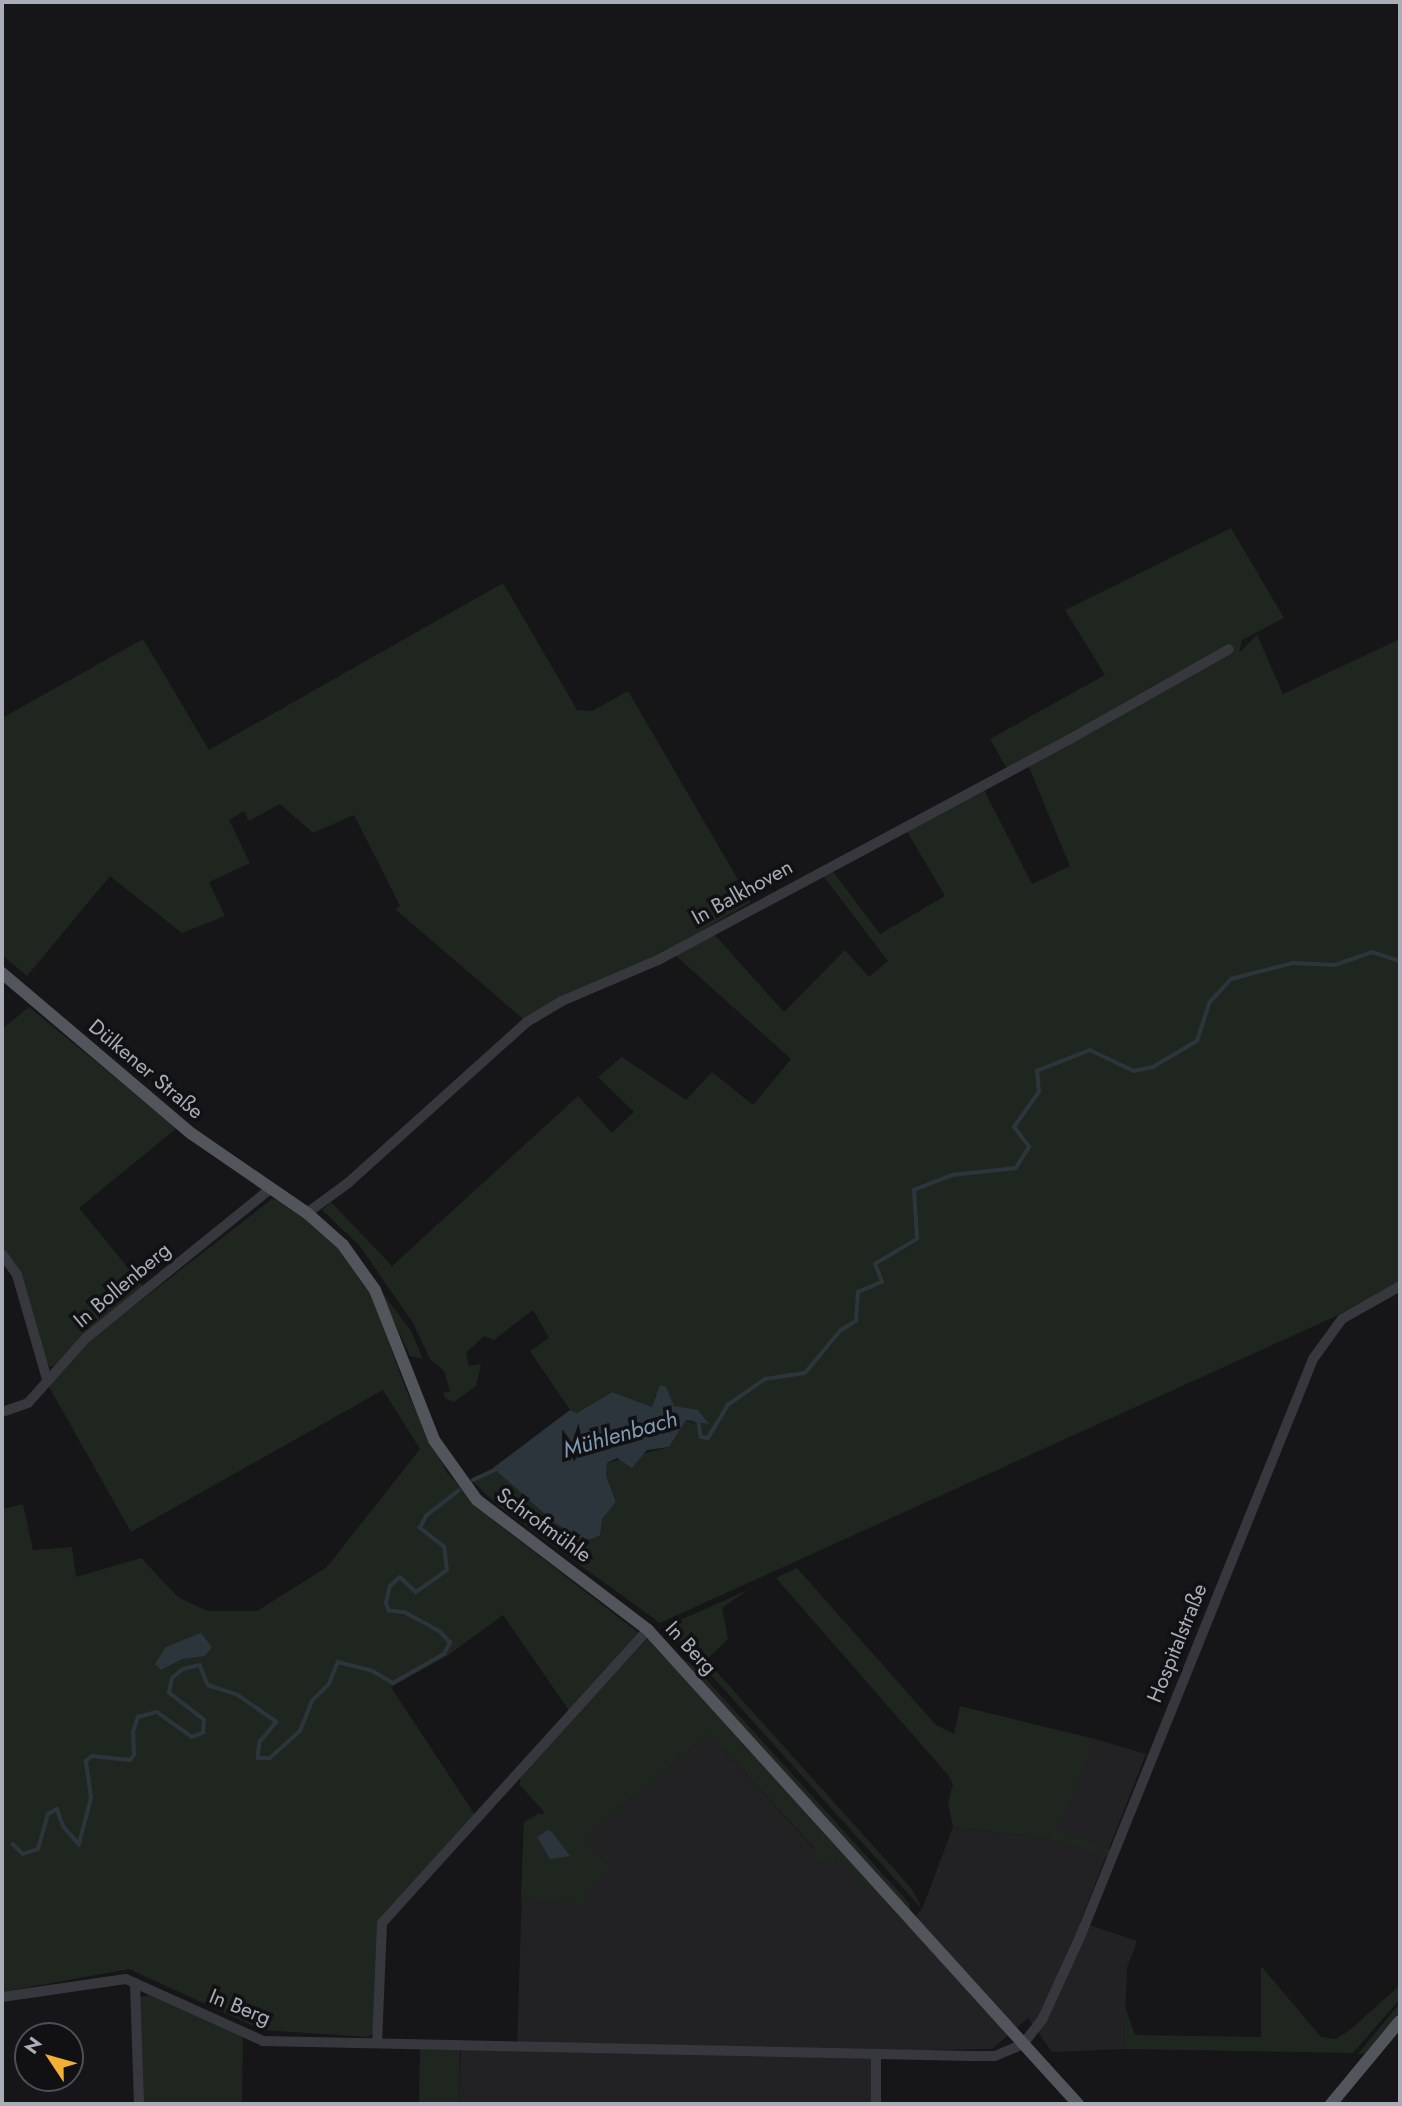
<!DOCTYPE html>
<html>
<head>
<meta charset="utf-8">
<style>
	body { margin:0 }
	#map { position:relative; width:1402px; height:2106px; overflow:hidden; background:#161618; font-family:Jost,sans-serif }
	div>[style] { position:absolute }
	.built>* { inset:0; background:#222225 }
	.green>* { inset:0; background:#1e261f; transform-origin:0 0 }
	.water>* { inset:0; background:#2c353c }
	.stream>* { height:3.5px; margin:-1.75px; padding:0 1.75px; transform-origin:1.75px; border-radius:1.75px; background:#2c353c }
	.minor>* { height:10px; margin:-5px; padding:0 5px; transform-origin:5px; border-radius:5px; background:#37383d }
	.major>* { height:12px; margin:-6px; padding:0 6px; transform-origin:6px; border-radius:6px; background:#53555c }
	span { translate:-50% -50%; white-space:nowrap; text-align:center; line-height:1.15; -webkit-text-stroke:7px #111113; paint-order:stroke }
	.street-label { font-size:21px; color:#a8adb8 }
	.water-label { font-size:23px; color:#7f9bb3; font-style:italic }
	.frame { position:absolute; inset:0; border:4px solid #a8adb8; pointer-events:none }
	.north { position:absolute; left:14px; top:2022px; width:70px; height:70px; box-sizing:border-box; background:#111113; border:2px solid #4d4f55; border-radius:50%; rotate:306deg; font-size:19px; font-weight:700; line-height:28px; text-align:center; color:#a8adb8 }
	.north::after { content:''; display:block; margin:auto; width:24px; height:32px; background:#f2b134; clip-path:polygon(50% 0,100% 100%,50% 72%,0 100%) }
</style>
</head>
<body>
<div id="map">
	<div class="built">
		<div style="clip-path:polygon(710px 1734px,824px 1860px,848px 1857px,907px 1925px,922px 1909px,953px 1827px,1051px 1839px,1095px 1739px,1146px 1754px,1080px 1922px,1137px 1941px,1127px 1968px,1124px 2049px,1052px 2052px,1028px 2018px,992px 2049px,875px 2051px,873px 2104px,459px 2104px,461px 2050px,517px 2050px,524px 1822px,539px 1813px,583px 1838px)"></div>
	</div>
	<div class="green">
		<div style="clip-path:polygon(1231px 528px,1284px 618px,1242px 640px,1239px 653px,1257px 635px,1283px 694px,1400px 639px,1400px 1282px,1334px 1317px,660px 1623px,500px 1507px,470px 1479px,493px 1468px,555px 1523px,580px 1539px,616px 1502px,606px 1475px,607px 1463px,669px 1447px,686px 1420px,695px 1424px,669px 1401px,655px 1395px,657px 1402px,652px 1407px,612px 1392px,577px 1413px,570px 1410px,530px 1351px,549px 1338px,533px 1310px,494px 1340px,484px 1336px,466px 1353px,469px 1366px,481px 1364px,476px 1386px,454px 1402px,445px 1398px,443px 1393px,450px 1391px,444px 1371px,430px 1359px,413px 1323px,359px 1245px,322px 1210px,331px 1202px,392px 1266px,578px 1096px,612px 1133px,634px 1112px,598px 1077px,622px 1057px,686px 1100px,712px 1072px,753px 1105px,791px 1059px,675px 955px,712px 932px,784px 1012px,845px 950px,869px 977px,888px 961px,821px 873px,831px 869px,880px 934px,945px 896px,905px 828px,983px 788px,1032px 884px,1070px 866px,1028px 765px,1010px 774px,990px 739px,1105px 675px,1065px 610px)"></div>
		<div style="clip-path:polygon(503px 583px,577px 710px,592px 711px,628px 691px,751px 902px,658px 956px,523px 1019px,395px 909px,400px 906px,354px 815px,313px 833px,280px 804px,249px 821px,244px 811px,229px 820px,250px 863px,209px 882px,225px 916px,182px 933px,110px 876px,27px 976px,2px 955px,2px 718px,143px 639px,209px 750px)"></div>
		<div style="clip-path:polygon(29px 1007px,177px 1128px,79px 1208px,143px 1286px,84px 1334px,53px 1367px,47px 1365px,2px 1249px,2px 1029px)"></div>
		<div style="clip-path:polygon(272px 1199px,286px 1202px,347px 1256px,372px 1296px,406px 1390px,447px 1473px,494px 1521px,640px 1634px,570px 1712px,503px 1615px,447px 1656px,391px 1687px,475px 1815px,379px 1920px,375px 2031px,368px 2037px,262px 2030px,129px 1969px,2px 1992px,2px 1509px,23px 1504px,33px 1550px,72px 1547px,76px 1577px,141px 1558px,178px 1597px,207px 1611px,257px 1611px,327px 1567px,420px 1449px,383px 1390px,131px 1532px,48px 1385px,89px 1341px)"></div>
		<div style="clip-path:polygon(378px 1287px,411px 1331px,423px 1359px,410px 1356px)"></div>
		<div style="clip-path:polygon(797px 1568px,936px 1725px,954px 1734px,960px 1706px,1095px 1739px,1057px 1831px,1111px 1850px,1108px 1857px,1051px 1839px,953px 1827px,948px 1803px,953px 1784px,948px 1775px,776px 1578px)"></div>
		<div style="clip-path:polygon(748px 1590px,722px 1608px,728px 1639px,706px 1660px,912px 1889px,922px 1909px,667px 1626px)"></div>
		<div style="clip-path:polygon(648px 1638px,873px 1887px,869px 1890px,839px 1858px,813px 1862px,815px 1849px,710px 1734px,583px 1838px,610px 1869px,587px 1894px,584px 1905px,521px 1897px,524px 1822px,545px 1813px,520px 1785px,520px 1775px)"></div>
		<div style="clip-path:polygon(682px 1658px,696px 1668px,909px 1903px,912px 1915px)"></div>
		<div style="clip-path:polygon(1261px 1966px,1321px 2037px,1336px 2039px,1351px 2029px,1400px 1985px,1400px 1999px,1353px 2053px,1124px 2049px,1125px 2007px,1135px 2035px,1261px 2037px)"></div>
		<div style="clip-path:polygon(150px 1995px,243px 2037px,242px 2103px,141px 2104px,139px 1997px)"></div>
		<div style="clip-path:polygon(1400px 2003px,1400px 2012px,1365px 2053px,1357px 2055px)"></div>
		<div style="left:420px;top:2049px;width:40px;height:55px;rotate:1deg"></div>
	</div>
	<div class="water">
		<div style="clip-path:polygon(660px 1385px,666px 1387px,674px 1406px,698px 1410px,709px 1424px,686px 1420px,669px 1447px,647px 1450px,632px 1468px,617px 1458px,607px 1463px,606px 1475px,616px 1502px,602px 1519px,600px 1535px,592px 1539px,581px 1539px,555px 1523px,493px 1468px,570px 1410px,577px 1413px,612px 1392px,652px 1407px)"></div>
		<div style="clip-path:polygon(201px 1633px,212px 1647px,205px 1656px,182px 1659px,161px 1670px,155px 1664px,166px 1647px)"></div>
		<div style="clip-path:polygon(548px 1830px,552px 1832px,570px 1856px,550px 1859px,537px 1837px)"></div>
	</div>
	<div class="stream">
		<div style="left:699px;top:1422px;width:15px;rotate:82deg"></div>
		<div style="left:701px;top:1437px;width:7px;rotate:8deg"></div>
		<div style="left:708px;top:1438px;width:39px;rotate:-59deg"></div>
		<div style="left:728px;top:1405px;width:45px;rotate:-35.1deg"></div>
		<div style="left:765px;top:1379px;width:40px;rotate:-8.5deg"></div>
		<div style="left:805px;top:1373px;width:56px;rotate:-50.1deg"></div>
		<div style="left:841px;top:1330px;width:17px;rotate:-31deg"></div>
		<div style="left:856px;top:1321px;width:29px;rotate:-86deg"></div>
		<div style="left:858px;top:1292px;width:26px;rotate:-23deg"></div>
		<div style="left:882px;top:1282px;width:19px;rotate:-111deg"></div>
		<div style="left:875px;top:1264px;width:49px;rotate:-30.8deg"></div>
		<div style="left:917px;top:1239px;width:49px;rotate:-93.5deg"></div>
		<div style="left:914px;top:1190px;width:41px;rotate:-21.5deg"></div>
		<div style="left:952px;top:1175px;width:64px;rotate:-6.2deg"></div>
		<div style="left:1016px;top:1168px;width:25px;rotate:-58deg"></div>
		<div style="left:1029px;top:1147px;width:25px;rotate:-127deg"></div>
		<div style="left:1014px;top:1127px;width:43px;rotate:-54.5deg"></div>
		<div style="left:1039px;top:1092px;width:21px;rotate:-95deg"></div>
		<div style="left:1037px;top:1071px;width:57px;rotate:-21.6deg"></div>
		<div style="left:1090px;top:1050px;width:49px;rotate:25.5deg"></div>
		<div style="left:1134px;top:1071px;width:19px;rotate:-12deg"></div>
		<div style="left:1153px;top:1067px;width:51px;rotate:-30.6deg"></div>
		<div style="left:1197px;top:1041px;width:40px;rotate:-72deg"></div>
		<div style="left:1209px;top:1003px;width:33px;rotate:-47deg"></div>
		<div style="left:1231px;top:979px;width:64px;rotate:-14.5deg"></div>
		<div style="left:1293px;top:963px;width:42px;rotate:2.7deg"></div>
		<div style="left:1335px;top:965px;width:39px;rotate:-19deg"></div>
		<div style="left:1372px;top:952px;width:29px;rotate:18deg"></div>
		<div style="left:473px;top:1480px;width:27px;rotate:-24deg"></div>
		<div style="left:13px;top:1844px;width:14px;rotate:45deg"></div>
		<div style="left:23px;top:1854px;width:16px;rotate:-18deg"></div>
		<div style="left:38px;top:1849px;width:36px;rotate:-74deg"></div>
		<div style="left:48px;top:1814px;width:10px;rotate:-29deg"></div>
		<div style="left:57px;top:1809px;width:19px;rotate:69deg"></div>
		<div style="left:64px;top:1827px;width:23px;rotate:49deg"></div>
		<div style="left:79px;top:1844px;width:48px;rotate:-75.4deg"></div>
		<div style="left:91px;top:1798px;width:37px;rotate:-98deg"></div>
		<div style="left:86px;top:1761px;width:8px;rotate:-40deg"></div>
		<div style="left:92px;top:1756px;width:38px;rotate:6deg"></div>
		<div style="left:130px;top:1760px;width:6px;rotate:-51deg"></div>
		<div style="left:134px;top:1755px;width:23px;rotate:-92deg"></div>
		<div style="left:133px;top:1732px;width:16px;rotate:-72deg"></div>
		<div style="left:138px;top:1717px;width:20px;rotate:-15deg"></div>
		<div style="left:157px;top:1712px;width:43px;rotate:35.5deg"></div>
		<div style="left:192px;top:1737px;width:12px;rotate:-20deg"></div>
		<div style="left:203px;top:1733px;width:13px;rotate:-86deg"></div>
		<div style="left:204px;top:1720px;width:44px;rotate:-142.4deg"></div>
		<div style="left:169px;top:1693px;width:15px;rotate:-79deg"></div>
		<div style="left:172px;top:1678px;width:14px;rotate:-39deg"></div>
		<div style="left:183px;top:1669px;width:17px;rotate:-13deg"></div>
		<div style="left:200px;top:1665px;width:22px;rotate:68deg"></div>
		<div style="left:208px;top:1685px;width:32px;rotate:18deg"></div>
		<div style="left:238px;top:1695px;width:47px;rotate:34.7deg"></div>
		<div style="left:277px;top:1722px;width:26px;rotate:130deg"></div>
		<div style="left:260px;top:1742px;width:16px;rotate:97deg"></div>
		<div style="left:258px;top:1758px;width:12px"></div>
		<div style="left:270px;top:1758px;width:40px;rotate:-42deg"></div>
		<div style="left:300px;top:1731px;width:32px;rotate:-68deg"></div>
		<div style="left:312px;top:1701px;width:24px;rotate:-45deg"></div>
		<div style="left:329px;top:1684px;width:24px;rotate:-68deg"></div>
		<div style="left:338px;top:1662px;width:36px;rotate:14deg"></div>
		<div style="left:373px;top:1671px;width:23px;rotate:31deg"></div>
		<div style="left:393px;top:1683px;width:59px;rotate:-29.6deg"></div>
		<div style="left:444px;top:1654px;width:13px;rotate:-61deg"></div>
		<div style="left:450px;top:1643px;width:15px;rotate:-132deg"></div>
		<div style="left:440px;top:1632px;width:39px;rotate:-151deg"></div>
		<div style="left:406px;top:1613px;width:17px;rotate:-173deg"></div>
		<div style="left:389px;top:1611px;width:9px;rotate:-111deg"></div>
		<div style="left:386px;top:1603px;width:17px;rotate:-77deg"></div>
		<div style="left:390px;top:1586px;width:13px;rotate:-42deg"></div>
		<div style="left:400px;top:1577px;width:22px;rotate:43deg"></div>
		<div style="left:416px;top:1592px;width:38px;rotate:-35deg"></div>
		<div style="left:447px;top:1570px;width:23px;rotate:-97deg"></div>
		<div style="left:444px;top:1547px;width:31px;rotate:-142deg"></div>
		<div style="left:420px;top:1528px;width:13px;rotate:-63deg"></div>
		<div style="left:426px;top:1516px;width:41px;rotate:-38deg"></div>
	</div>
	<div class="minor">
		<div style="left:307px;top:1213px;width:51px;rotate:-36.2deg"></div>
		<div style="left:348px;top:1183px;width:241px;rotate:-42deg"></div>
		<div style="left:527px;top:1022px;width:41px;rotate:-31deg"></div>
		<div style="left:562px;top:1001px;width:104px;rotate:-23.1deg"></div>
		<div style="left:658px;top:960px;width:470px;rotate:-28.2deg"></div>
		<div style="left:1072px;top:738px;width:180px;rotate:-29.5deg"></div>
		<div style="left:2px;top:1254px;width:26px;rotate:54deg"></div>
		<div style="left:17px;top:1275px;width:108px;rotate:73.9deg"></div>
		<div style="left:2px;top:1412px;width:28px;rotate:-19deg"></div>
		<div style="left:28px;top:1403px;width:87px;rotate:-48.3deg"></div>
		<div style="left:86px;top:1338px;width:238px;rotate:-39deg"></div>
		<div style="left:135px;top:1983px;width:121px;rotate:88.1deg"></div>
		<div style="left:2px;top:1997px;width:125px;rotate:-8.3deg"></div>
		<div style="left:126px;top:1979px;width:150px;rotate:24.3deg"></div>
		<div style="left:263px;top:2041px;width:708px;rotate:1.21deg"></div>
		<div style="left:971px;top:2056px;width:24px"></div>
		<div style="left:995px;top:2056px;width:30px;rotate:-23deg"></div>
		<div style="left:1023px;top:2044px;width:31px;rotate:-52deg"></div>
		<div style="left:1042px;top:2020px;width:91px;rotate:-65.4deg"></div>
		<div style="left:1080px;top:1937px;width:623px;rotate:-68.04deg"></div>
		<div style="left:1313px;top:1359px;width:49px;rotate:-54.1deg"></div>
		<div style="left:1342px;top:1319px;width:67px;rotate:-29.6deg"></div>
		<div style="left:377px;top:2043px;width:120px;rotate:-87.6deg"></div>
		<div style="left:382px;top:1923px;width:396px;rotate:-47.8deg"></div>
		<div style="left:876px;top:2104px;width:49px;rotate:-90deg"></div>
	</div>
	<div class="major">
		<div style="left:2px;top:973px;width:249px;rotate:40.3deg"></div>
		<div style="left:192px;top:1134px;width:140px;rotate:34.5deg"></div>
		<div style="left:307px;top:1213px;width:48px;rotate:41.6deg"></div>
		<div style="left:343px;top:1245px;width:55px;rotate:54.6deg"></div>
		<div style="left:375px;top:1290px;width:161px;rotate:68.5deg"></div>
		<div style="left:434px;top:1440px;width:74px;rotate:54.4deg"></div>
		<div style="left:477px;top:1500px;width:215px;rotate:37.2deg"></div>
		<div style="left:648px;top:1630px;width:640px;rotate:47.79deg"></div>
		<div style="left:1331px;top:2104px;width:108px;rotate:-50.3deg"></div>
	</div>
	<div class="street-label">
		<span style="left:742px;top:892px;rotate:-29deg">In Balkhoven</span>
		<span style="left:146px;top:1069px;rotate:40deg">Dülkener Straße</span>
		<span style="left:122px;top:1285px;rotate:-40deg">In Bollenberg</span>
		<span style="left:544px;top:1525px;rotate:36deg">Schrofmühle</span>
		<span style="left:1177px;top:1643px;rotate:-68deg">Hospitalstraße</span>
		<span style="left:691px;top:1648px;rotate:47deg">In Berg</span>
		<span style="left:240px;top:2007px;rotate:22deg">In Berg</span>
	</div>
	<div class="water-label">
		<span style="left:620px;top:1434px;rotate:-16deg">Mühlenbach</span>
	</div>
	<div class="frame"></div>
	<div class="north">N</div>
</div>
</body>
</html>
